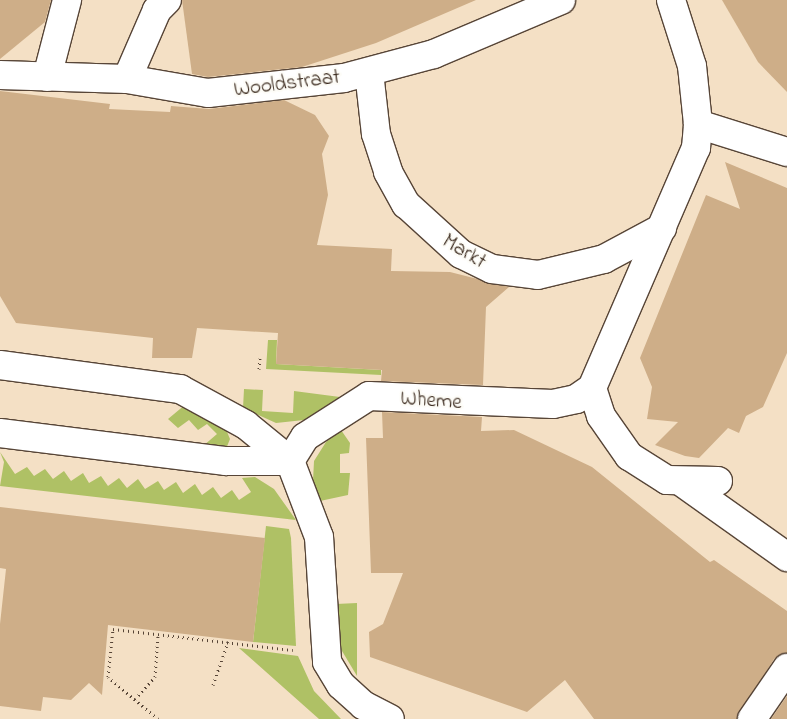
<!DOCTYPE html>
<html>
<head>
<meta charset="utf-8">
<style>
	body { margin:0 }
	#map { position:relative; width:787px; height:719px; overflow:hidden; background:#f4e0c5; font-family:"Indie Flower",sans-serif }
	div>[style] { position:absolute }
	.green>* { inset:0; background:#afc165 }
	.building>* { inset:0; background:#ceae88 }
	.path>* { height:3px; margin-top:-1.5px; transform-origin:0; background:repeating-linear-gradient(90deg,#574537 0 1px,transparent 0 5px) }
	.roads { filter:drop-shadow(1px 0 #574537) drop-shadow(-1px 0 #574537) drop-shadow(0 1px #574537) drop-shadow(0 -1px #574537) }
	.street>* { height:28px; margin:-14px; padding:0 14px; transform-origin:14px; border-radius:14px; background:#fff }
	span { translate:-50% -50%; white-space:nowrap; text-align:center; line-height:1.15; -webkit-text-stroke:4.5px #fdfcf7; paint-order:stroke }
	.street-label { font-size:21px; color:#3b2a1e }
</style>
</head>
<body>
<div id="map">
	<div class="green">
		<div style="clip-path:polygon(268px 340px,277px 340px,276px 364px,381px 370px,381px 375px,266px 369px)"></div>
		<div style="clip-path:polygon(244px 389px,263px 390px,262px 411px,293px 413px,294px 391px,340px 397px,304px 420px,276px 423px,243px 408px)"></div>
		<div style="clip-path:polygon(186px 404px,225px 427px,230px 439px,226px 449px,203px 446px,217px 434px,207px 424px,198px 430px,189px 420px,178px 428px,168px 419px)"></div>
		<div style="clip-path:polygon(341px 430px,350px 443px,349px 453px,340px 454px,340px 473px,350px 473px,348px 495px,320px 501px,313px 481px,314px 461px,326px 442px)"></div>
		<div style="clip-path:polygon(0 452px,15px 474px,27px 467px,34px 476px,45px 469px,53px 479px,64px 471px,71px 481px,83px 473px,89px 483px,101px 476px,108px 486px,119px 478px,127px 488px,138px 479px,145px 489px,158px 481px,164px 490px,176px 482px,183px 493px,195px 484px,202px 495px,213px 487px,221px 498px,232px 490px,239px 500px,251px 492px,242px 478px,255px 477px,274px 489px,296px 520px,0 486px,4px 462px)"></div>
		<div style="clip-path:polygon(266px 526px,289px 529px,291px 538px,296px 646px,253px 642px)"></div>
		<div style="clip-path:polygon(357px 603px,357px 676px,339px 646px,336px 604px)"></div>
		<div style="clip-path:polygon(239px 648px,298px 656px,314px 691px,341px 719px,319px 719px)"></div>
	</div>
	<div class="building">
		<div style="clip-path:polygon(0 0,51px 0,45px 22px,0 59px)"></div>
		<div style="clip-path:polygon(182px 0,476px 0,376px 43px,302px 67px,208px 77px,192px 74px)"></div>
		<div style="clip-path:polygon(722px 0,787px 0,787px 92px,758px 62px)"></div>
		<div style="clip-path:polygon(0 91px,110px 104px,109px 109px,170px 112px,171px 106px,209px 109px,284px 100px,315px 115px,329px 136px,322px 154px,328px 195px,317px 245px,392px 249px,391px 271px,450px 272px,509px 287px,486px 307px,483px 385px,381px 381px,382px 370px,276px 364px,278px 333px,197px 328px,192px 358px,152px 358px,153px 338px,16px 323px,0 296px)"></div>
		<div style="clip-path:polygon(725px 162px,787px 188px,787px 353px,763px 407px,746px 416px,739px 433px,728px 428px,699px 458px,685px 456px,655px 445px,678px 422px,647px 419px,652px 387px,640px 358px,706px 195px,740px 209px)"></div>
		<div style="clip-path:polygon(382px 412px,482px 417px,481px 431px,514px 430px,592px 467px,710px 562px,714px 560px,787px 611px,787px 653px,774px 659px,737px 719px,594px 719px,565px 680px,527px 712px,370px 657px,369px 632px,383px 624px,403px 573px,371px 573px,366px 438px,383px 438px)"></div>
		<div style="clip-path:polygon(0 507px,265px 538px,253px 642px,108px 625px,102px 695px,89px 683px,71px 700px,43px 697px,41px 711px,0 706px,0 624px,6px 569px,0 568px)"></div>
		<div style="clip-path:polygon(787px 696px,787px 719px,771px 719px)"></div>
	</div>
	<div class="path">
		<div style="left:259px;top:369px;width:11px;rotate:-85deg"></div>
		<div style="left:213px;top:685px;width:46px;rotate:-70.8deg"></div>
		<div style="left:135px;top:699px;width:30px;rotate:-48deg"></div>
		<div style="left:155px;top:677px;width:42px;rotate:-85.9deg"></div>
		<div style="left:158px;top:719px;width:65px;rotate:-140deg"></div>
		<div style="left:108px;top:677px;width:48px;rotate:-84.1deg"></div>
		<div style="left:113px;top:629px;width:181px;rotate:6.7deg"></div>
	</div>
	<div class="roads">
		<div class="street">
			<div style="left:369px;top:72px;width:62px;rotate:83.6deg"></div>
			<div style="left:376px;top:134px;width:40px;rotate:72deg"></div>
			<div style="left:388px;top:172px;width:37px;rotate:61deg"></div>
			<div style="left:406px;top:204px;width:74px;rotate:42.3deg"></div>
			<div style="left:461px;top:254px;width:34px;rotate:26deg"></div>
			<div style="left:492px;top:269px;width:46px;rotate:7.4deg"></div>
			<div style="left:538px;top:275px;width:68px;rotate:-13.6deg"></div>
			<div style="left:604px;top:259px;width:66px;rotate:-28.1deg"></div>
			<div style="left:0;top:75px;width:127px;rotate:1.8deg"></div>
			<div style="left:127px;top:79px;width:82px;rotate:9.8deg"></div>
			<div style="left:208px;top:93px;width:137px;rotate:-6.3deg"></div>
			<div style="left:344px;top:78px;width:93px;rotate:-14.9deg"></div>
			<div style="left:434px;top:54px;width:138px;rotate:-23deg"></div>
			<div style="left:47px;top:77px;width:80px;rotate:-75.4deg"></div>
			<div style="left:127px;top:79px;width:75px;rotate:-66.5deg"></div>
			<div style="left:157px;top:10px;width:14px;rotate:-45deg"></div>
			<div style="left:698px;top:124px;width:93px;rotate:17.5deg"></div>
			<div style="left:0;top:365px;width:182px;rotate:7.6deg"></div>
			<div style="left:180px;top:389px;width:75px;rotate:28.6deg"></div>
			<div style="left:246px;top:425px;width:57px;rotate:39.3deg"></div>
			<div style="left:290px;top:461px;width:81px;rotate:69.1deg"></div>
			<div style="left:319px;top:537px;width:125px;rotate:86.3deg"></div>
			<div style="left:327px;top:662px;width:27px;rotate:59deg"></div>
			<div style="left:341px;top:685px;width:30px;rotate:42deg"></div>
			<div style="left:363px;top:705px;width:30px;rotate:27deg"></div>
			<div style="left:592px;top:388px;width:29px;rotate:72deg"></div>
			<div style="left:601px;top:416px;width:49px;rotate:55deg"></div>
			<div style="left:629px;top:456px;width:45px;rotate:32.3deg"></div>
			<div style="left:667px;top:480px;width:51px;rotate:1.1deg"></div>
			<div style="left:0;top:433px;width:228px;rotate:7.1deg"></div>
			<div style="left:226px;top:461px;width:64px"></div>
			<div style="left:290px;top:461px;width:28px;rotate:-58deg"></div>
			<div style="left:305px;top:437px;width:76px;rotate:-32.6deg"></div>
			<div style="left:369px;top:396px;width:184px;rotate:2.5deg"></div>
			<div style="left:553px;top:404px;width:24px;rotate:-12deg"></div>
			<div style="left:576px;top:399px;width:19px;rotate:-35deg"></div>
			<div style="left:592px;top:388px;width:262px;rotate:-66.6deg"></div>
			<div style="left:696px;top:148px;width:24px;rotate:-85deg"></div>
			<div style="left:698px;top:124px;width:58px;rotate:-95.9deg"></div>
			<div style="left:692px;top:66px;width:69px;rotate:-107.7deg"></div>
			<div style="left:683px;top:483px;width:128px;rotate:35.4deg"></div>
			<div style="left:752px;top:719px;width:62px;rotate:-55.5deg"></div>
		</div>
	</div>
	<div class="street-label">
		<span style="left:287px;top:84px;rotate:-7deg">Wooldstraat</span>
		<span style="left:464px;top:252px;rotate:31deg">Markt</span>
		<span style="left:431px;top:401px;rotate:4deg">Wheme</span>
	</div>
</div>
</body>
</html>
